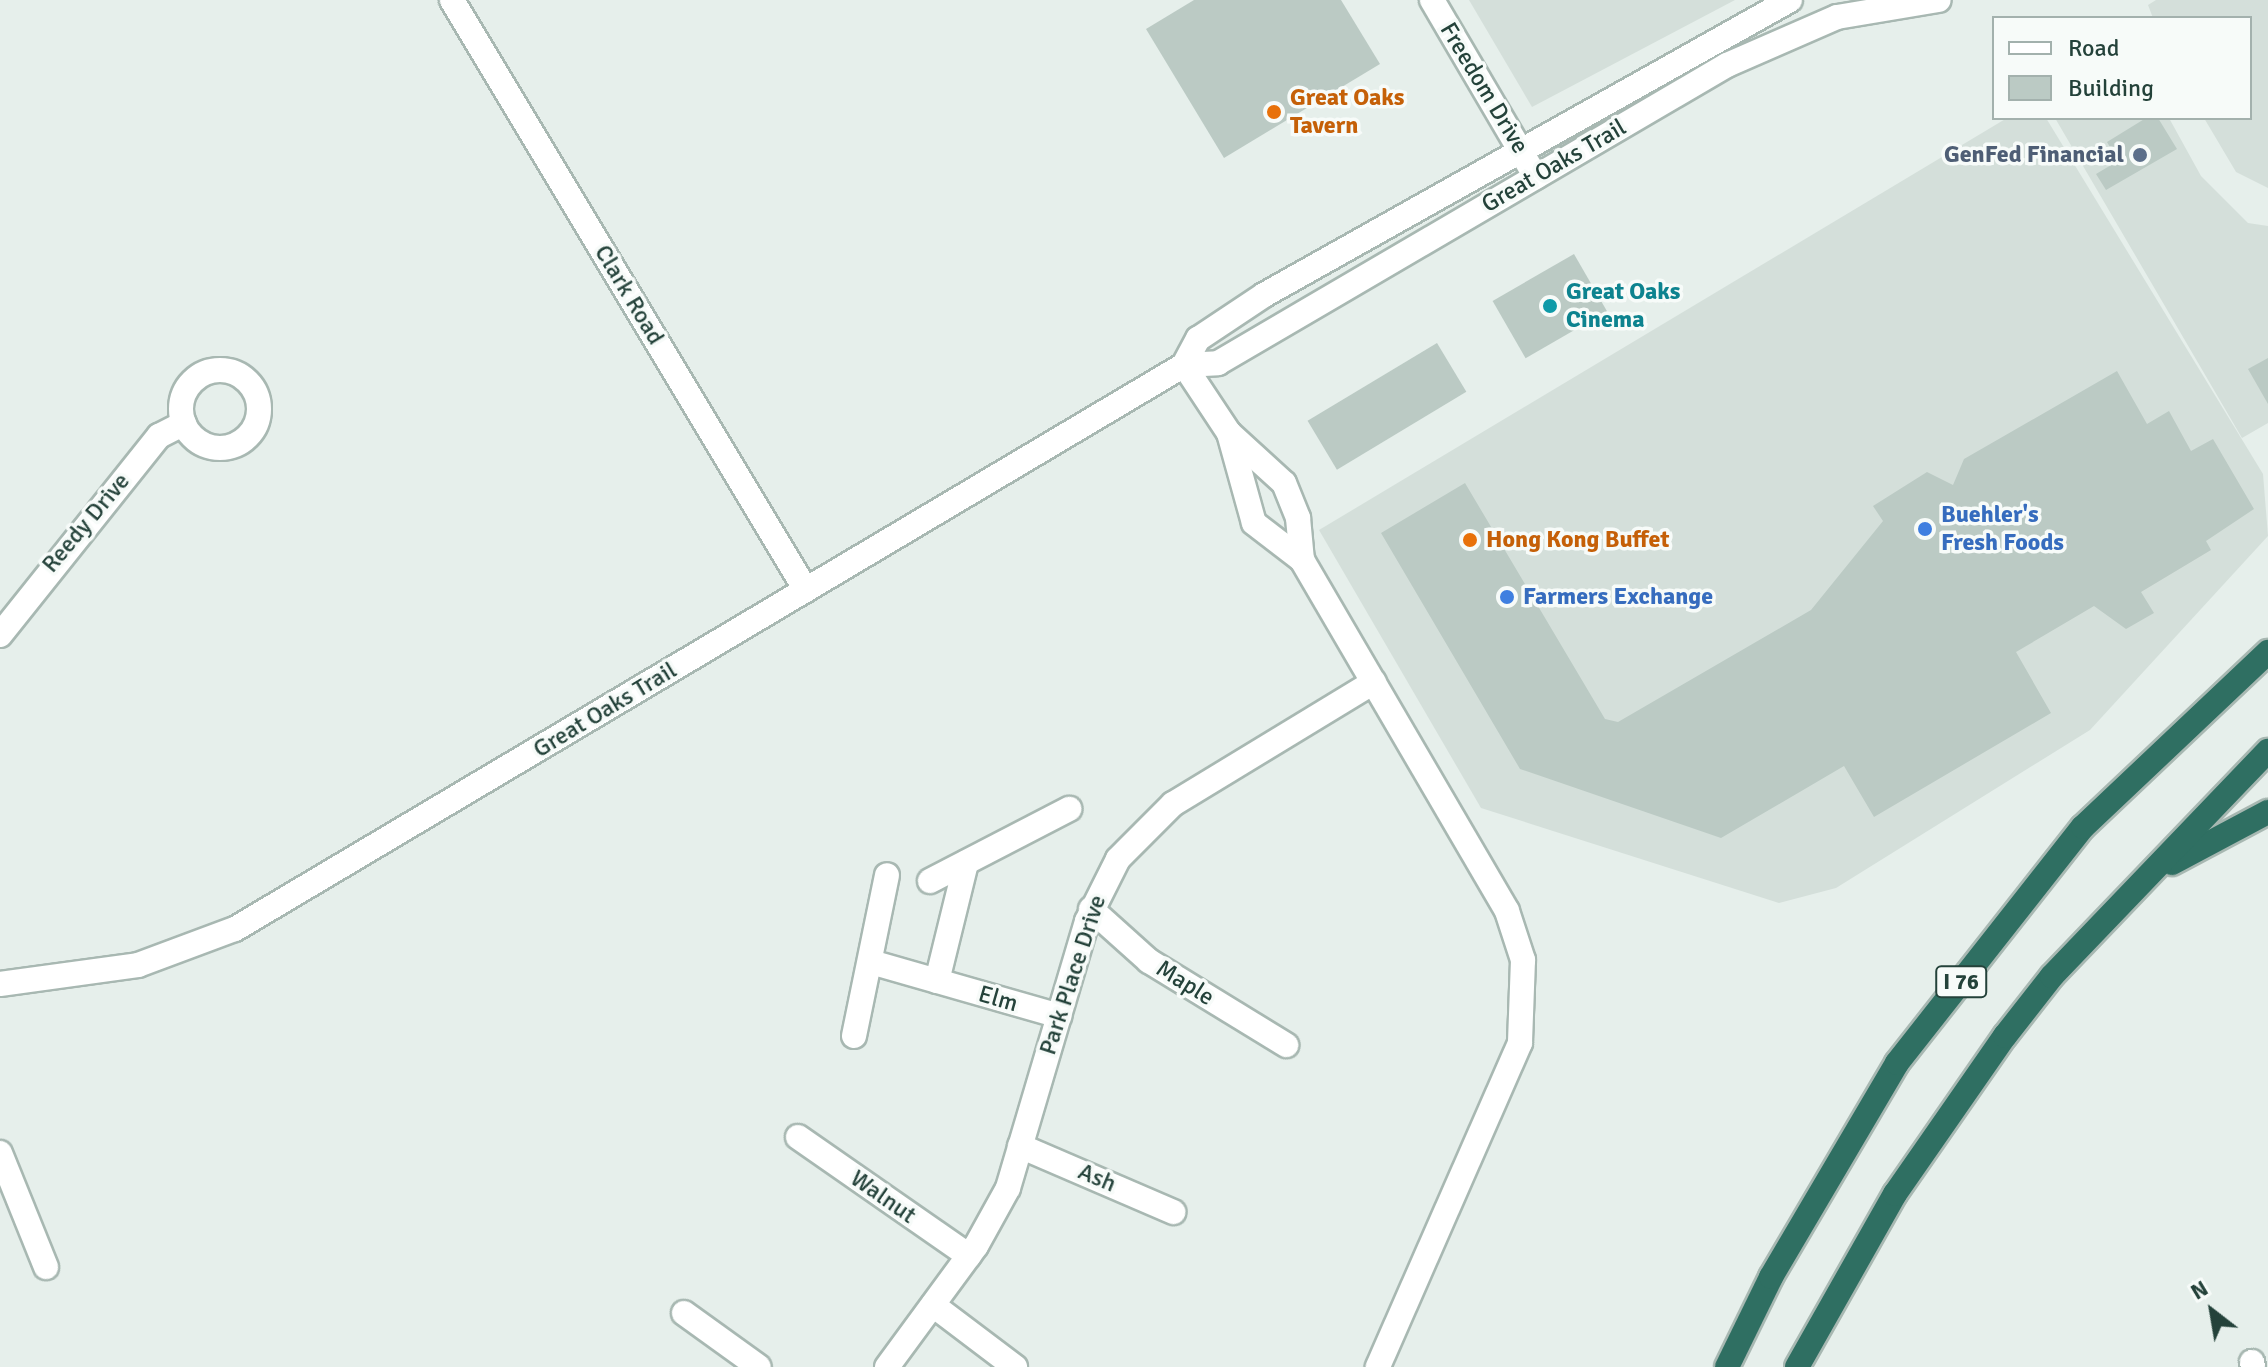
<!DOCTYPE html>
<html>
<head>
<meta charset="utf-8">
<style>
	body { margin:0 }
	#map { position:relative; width:2268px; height:1367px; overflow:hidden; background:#e6efeb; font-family:Signika,sans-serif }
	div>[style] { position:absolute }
	.built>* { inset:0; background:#d4dfda }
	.building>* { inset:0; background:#bbcac4; transform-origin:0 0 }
	.roads { filter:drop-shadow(2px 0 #a8b8b2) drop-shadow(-2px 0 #a8b8b2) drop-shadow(0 2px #a8b8b2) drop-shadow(0 -2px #a8b8b2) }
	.minor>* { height:24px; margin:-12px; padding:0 12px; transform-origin:12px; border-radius:12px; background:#fff }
	.minor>.ring { margin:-12px; padding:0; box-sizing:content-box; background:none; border:24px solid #fff; border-radius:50% }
	.tertiary>* { height:24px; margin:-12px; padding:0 12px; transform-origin:12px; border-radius:12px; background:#fff }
	.motorway>* { height:24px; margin:-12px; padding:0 12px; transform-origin:12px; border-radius:12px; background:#2f6f62 }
	.dots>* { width:22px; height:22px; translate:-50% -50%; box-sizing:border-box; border:4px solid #f7fbf9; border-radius:50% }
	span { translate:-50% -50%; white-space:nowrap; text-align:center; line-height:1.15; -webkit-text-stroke:7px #f7fbf9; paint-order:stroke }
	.shield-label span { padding:2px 6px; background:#f7fbf9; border:2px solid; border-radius:6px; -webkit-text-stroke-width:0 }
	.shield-label { font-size:22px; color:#24423a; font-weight:700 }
	.street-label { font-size:24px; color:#24423a }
	.food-label { font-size:24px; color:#c56008; font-weight:700 }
	.left { translate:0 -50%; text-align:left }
	.service-label { font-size:24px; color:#4e5e75; font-weight:700 }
	.right { translate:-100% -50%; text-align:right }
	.culture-label { font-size:24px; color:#0d838f; font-weight:700 }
	.shop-label { font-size:24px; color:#366cbe; font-weight:700 }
	.legend { position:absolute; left:1992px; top:16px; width:260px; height:104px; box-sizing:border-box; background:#f7fbf9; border:2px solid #a3b1ad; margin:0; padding:10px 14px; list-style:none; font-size:24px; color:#24423a }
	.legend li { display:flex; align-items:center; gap:16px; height:40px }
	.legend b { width:40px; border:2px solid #a3b1ad }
	.north { position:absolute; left:2172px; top:1271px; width:80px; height:80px; -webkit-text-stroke:6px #f7fbf9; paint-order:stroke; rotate:329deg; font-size:22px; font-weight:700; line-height:32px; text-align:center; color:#24423a }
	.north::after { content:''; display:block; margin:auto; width:28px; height:36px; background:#24423a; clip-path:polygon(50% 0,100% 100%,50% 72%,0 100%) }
</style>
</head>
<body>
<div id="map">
	<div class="built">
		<div style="clip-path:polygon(1469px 0,1735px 0,1532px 107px)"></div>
		<div style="clip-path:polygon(2156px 0,2268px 0,2268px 188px,2236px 172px,2204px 118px,2250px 118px,2250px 18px,2153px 18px,2148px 5px)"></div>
		<div style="clip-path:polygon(2007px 118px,2046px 118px,2263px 474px,2268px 536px,2090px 730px,1836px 888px,1779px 903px,1481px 808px,1319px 530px)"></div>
		<div style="clip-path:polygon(2055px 118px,2169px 118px,2201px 176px,2248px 223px,2268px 226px,2268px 423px,2242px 438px)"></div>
	</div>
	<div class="building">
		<div style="clip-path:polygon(1194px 0,1341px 0,1380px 64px,1224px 158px,1146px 29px)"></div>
		<div style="clip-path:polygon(2146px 118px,2158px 118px,2177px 149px,2106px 190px,2096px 174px,2118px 161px,2107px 142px)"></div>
		<div style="left:1574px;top:254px;width:66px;height:94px;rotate:60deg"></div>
		<div style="left:1437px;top:343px;width:57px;height:151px;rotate:59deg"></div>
		<div style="clip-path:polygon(2268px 358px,2268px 404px,2248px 369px)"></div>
		<div style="clip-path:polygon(2117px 371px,2147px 424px,2169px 411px,2191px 451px,2213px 439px,2254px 509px,2206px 541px,2211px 550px,2141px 592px,2154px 613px,2126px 629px,2094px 606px,2016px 652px,2051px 713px,1874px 817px,1844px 766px,1721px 838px,1520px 769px,1381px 533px,1465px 483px,1605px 719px,1618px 722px,1811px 610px,1883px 521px,1873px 506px,1927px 472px,1953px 485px,1964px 459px)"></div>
	</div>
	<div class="roads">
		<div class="minor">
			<div style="left:452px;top:0;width:688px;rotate:59.04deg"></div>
			<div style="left:1432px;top:0;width:205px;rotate:59.6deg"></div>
			<div style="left:1184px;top:365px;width:82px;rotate:56.5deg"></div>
			<div style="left:1229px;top:433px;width:74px;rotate:42.3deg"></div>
			<div style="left:1284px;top:483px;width:38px;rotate:68deg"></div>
			<div style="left:1298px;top:518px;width:42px;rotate:84.6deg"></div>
			<div style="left:1302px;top:560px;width:406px;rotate:59.7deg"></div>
			<div style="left:1507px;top:911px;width:52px;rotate:71.9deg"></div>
			<div style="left:1523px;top:960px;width:83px;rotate:92.1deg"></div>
			<div style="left:1520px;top:1043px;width:354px;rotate:113.7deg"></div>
			<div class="ring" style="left:181px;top:370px;width:54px;height:54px"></div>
			<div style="left:1229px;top:433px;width:93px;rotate:74.5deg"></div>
			<div style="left:1254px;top:523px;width:61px;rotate:37.6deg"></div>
			<div style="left:0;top:635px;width:255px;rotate:-51.4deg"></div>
			<div style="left:159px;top:436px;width:28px;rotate:-27deg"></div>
			<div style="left:930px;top:881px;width:157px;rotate:-27.4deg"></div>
			<div style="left:1091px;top:909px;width:78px;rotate:41.9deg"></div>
			<div style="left:1149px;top:961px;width:161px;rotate:31.5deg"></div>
			<div style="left:871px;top:962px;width:196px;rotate:16deg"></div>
			<div style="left:937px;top:981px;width:122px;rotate:-76.2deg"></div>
			<div style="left:854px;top:1036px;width:164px;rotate:-78.4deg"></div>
			<div style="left:798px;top:1137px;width:208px;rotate:34.8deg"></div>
			<div style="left:1020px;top:1146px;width:167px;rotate:23.3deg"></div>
			<div style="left:0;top:1153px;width:123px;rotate:68deg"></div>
			<div style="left:933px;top:1305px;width:103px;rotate:37.1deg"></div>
			<div style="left:684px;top:1313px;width:92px;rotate:35.8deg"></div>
			<div style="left:2252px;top:1362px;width:5px;rotate:79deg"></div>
			<div style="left:887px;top:1367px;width:150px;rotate:-53.7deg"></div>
			<div style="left:976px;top:1246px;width:66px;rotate:-61.1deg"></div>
			<div style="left:1008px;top:1188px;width:278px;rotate:-73.5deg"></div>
			<div style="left:1087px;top:921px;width:69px;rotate:-63.4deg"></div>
			<div style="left:1118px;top:859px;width:78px;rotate:-45deg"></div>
			<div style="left:1173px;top:804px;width:235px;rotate:-31.3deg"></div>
		</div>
		<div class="tertiary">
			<div style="left:1184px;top:365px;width:30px;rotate:-62deg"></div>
			<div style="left:1198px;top:339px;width:79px;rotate:-33.7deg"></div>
			<div style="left:1264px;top:295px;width:603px;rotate:-29.29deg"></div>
			<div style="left:0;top:984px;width:139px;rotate:-7.8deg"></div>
			<div style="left:138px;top:965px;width:103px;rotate:-20.4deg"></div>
			<div style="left:235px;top:929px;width:1104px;rotate:-30.72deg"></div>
			<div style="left:1184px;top:365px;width:34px;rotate:-3deg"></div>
			<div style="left:1218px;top:363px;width:590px;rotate:-30.35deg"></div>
			<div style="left:1727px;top:65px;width:120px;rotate:-23.6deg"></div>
			<div style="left:1837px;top:17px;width:103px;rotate:-9.5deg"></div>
		</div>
		<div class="motorway">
			<div style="left:2172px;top:863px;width:109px;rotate:-28deg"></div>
			<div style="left:1727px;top:1367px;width:100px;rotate:-63.9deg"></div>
			<div style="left:1771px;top:1277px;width:248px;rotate:-59.5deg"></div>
			<div style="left:1897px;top:1063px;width:300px;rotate:-51.8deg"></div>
			<div style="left:2083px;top:827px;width:255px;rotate:-43.4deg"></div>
			<div style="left:1797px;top:1367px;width:199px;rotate:-60.5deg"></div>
			<div style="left:1895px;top:1194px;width:193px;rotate:-55.2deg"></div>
			<div style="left:2005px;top:1036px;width:76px;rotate:-51.9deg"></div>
			<div style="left:2052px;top:976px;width:312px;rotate:-46.2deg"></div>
		</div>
	</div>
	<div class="dots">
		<div style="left:1274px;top:112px;background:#e8710a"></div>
		<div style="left:2140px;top:155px;background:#5c6f8a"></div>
		<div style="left:1550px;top:306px;background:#0f9aa8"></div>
		<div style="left:1925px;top:529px;background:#3f7fe0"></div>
		<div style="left:1470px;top:540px;background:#e8710a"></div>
		<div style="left:1507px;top:597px;background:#3f7fe0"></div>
	</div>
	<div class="shield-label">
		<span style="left:1961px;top:982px">I 76</span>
	</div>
	<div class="street-label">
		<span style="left:1484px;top:88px;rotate:59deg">Freedom Drive</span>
		<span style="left:1554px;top:166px;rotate:-30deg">Great Oaks Trail</span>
		<span style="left:629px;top:295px;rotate:59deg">Clark Road</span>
		<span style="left:86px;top:523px;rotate:-50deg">Reedy Drive</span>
		<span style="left:605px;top:710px;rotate:-31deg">Great Oaks Trail</span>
		<span style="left:1073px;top:975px;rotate:-72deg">Park Place Drive</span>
		<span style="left:1185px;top:983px;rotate:32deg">Maple</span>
		<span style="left:998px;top:999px;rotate:16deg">Elm</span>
		<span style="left:1097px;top:1178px;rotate:23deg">Ash</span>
		<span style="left:883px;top:1197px;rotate:35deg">Walnut</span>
	</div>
	<div class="food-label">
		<span class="left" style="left:1290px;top:112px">Great Oaks<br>Tavern</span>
		<span class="left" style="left:1486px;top:540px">Hong Kong Buffet</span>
	</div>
	<div class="service-label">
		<span class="right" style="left:2124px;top:155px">GenFed Financial</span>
	</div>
	<div class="culture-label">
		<span class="left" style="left:1566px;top:306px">Great Oaks<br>Cinema</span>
	</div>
	<div class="shop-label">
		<span class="left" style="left:1941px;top:529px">Buehler's<br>Fresh Foods</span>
		<span class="left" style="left:1523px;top:597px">Farmers Exchange</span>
	</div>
	<ul class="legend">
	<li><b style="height:10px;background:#fff"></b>Road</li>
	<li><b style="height:22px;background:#bbcac4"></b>Building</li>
	</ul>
	<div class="north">N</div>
</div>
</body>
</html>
